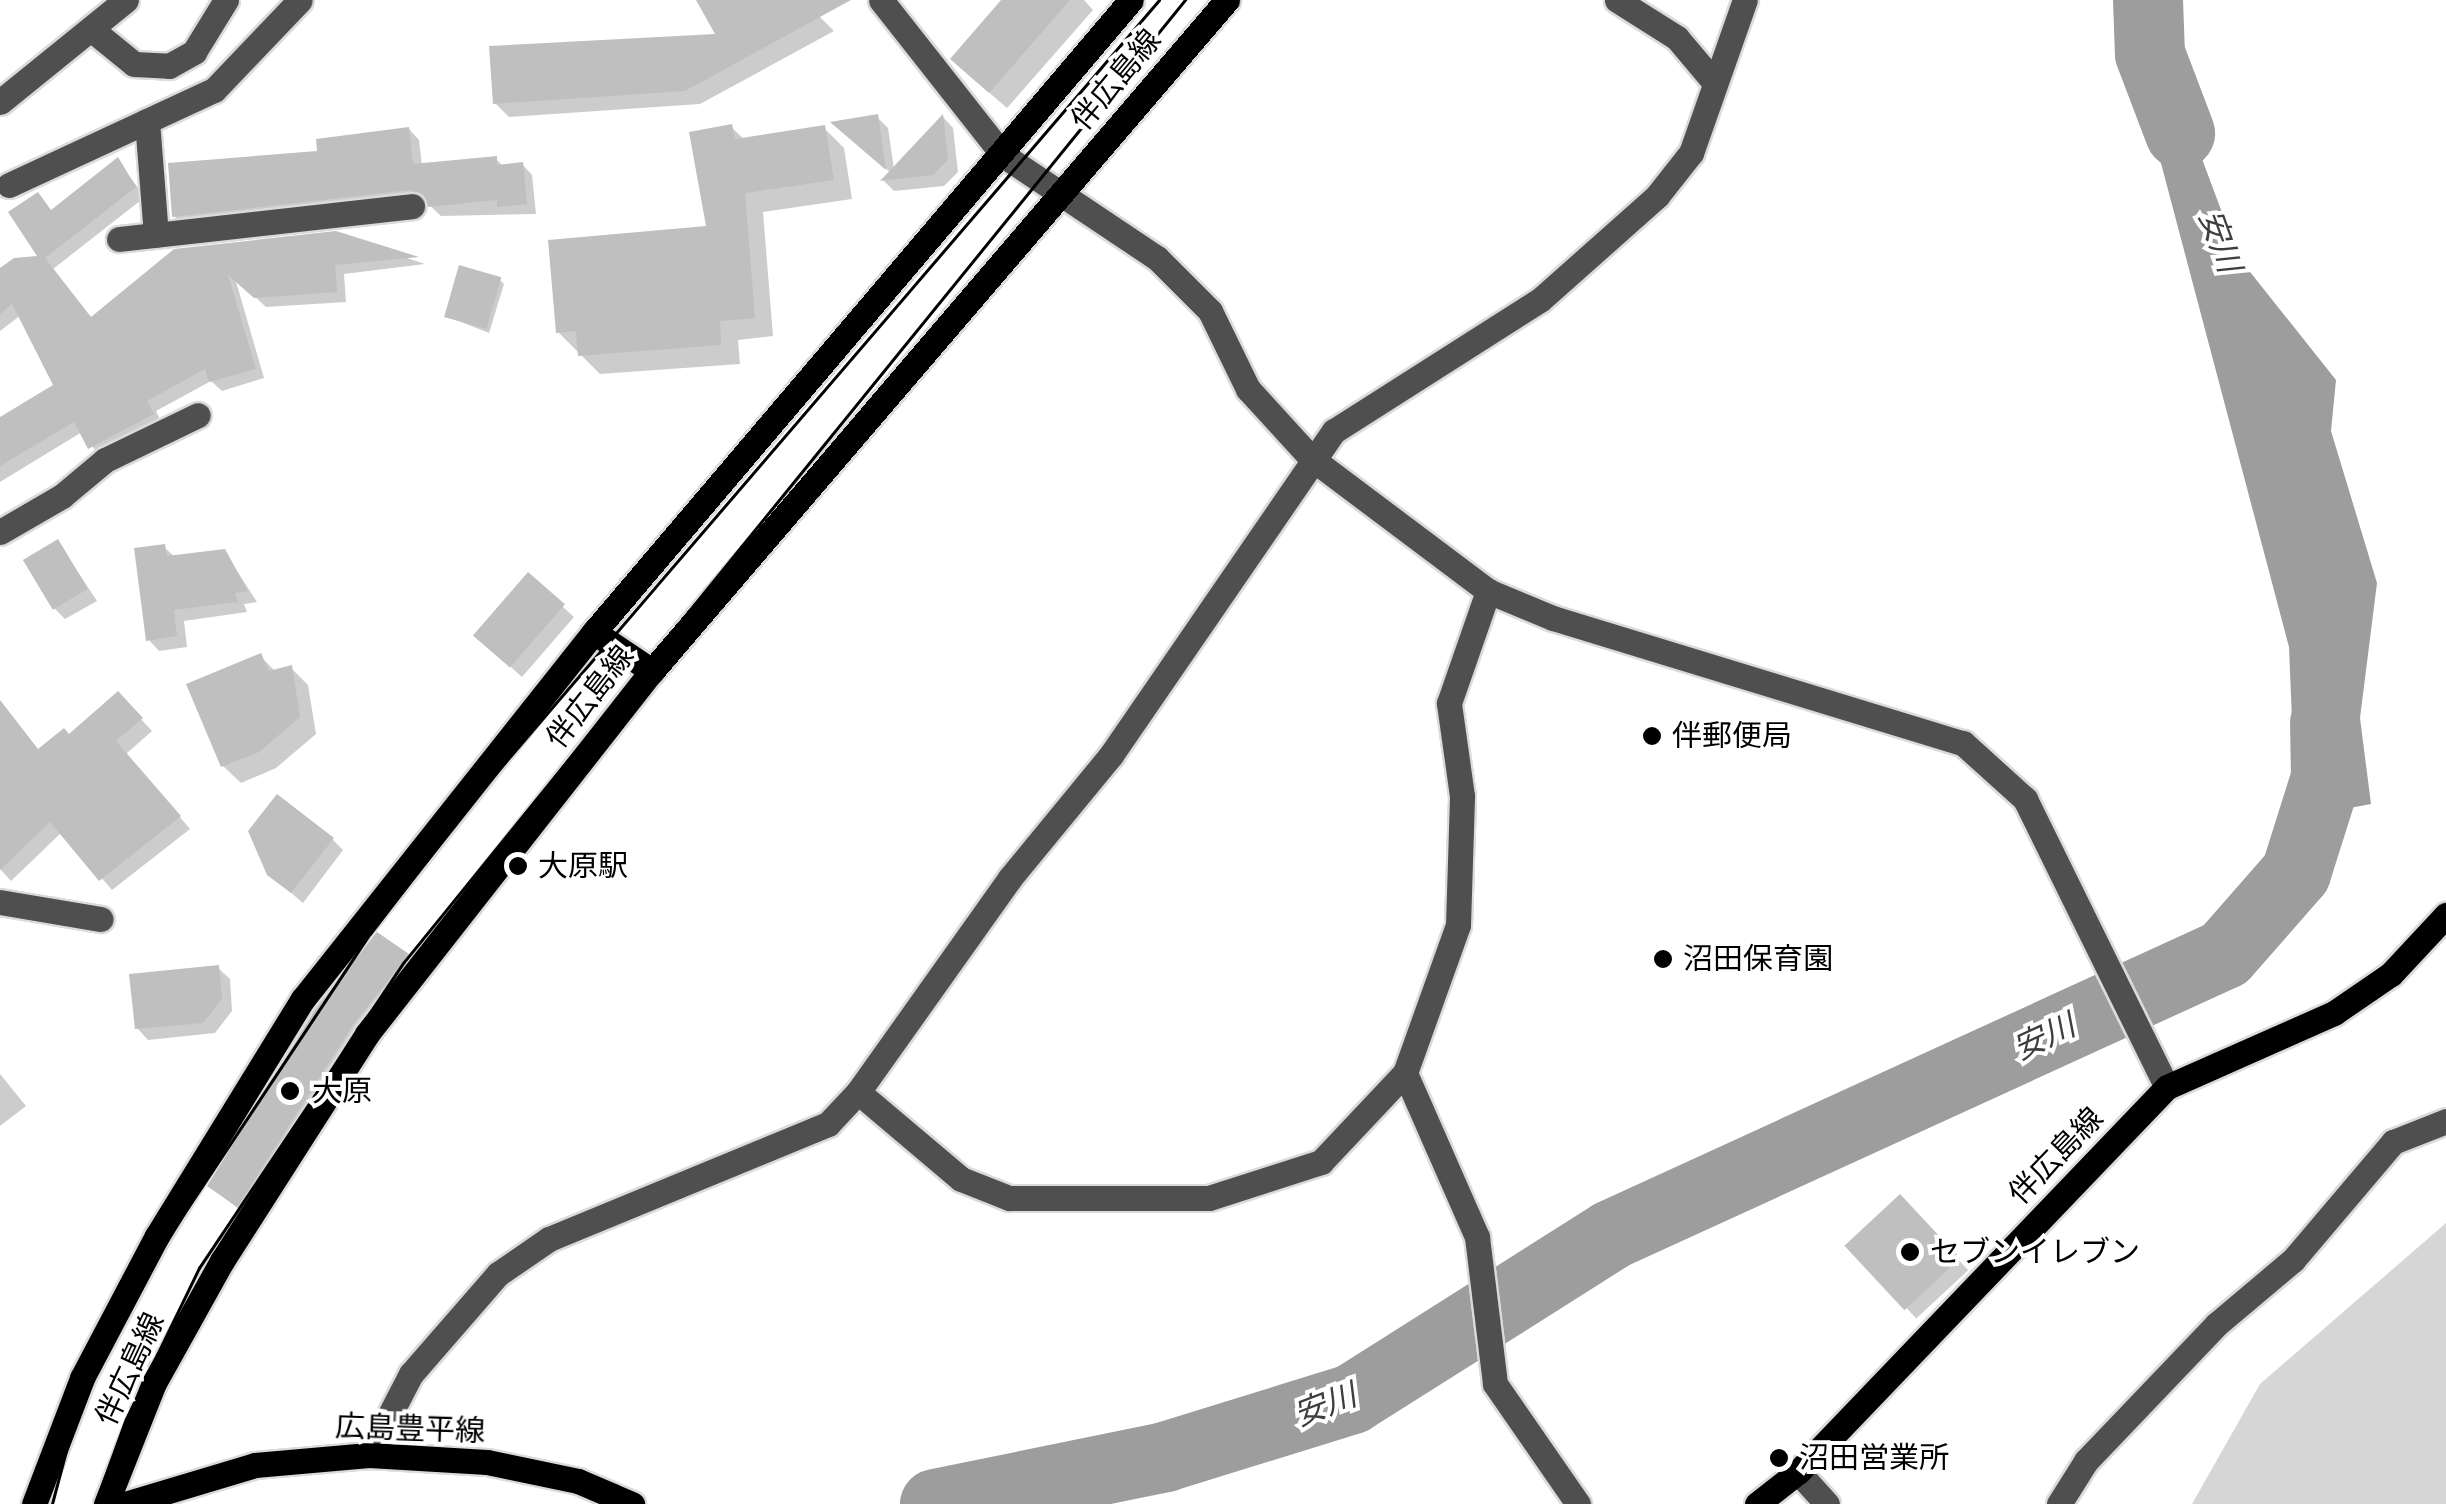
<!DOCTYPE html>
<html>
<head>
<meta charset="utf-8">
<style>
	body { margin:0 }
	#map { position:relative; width:2446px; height:1504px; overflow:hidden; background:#fff; font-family:Poppins,"Noto Sans JP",sans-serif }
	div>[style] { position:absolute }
	.green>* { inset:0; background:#d6d6d6 }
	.water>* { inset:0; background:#9d9d9d }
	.shadow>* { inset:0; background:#0003; transform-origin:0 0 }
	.river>* { height:70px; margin:-35px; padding:0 35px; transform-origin:35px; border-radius:35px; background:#9d9d9d }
	.building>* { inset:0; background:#bfbfbf; transform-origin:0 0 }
	.roads { filter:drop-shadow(2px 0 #dbdbdb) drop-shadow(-2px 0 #dbdbdb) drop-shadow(0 2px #dbdbdb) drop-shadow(0 -2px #dbdbdb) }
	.minor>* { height:25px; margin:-12.5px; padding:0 12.5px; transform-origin:12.5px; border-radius:12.5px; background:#4f4f4f }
	.major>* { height:25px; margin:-12.5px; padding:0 12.5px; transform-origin:12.5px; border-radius:12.5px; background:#000 }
	.tram>* { height:2.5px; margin:-1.25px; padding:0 1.25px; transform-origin:1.25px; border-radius:1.25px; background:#000 }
	.dots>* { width:28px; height:28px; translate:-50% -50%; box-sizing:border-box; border:5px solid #fff; border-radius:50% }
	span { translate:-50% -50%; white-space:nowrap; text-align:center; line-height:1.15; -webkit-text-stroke:8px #fff; paint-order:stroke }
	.street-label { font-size:30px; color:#000 }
	.poi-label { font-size:30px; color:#000 }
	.left { translate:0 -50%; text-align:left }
	.water-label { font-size:32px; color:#3e3e3e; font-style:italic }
</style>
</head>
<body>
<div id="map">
	<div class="green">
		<div style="clip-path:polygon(2446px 1223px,2446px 1504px,2192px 1504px,2260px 1384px)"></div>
	</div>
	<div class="water">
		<div style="clip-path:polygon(2170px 40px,2186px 116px,2239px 258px,2336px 380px,2331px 431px,2377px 583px,2360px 718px,2371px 804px,2296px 818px,2289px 647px,2130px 46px)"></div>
	</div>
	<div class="shadow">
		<div style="clip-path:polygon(699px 0,814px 0,811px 8px,834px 31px,700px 104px,509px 117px,495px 103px,719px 36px)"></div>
		<div style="clip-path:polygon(1005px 0,1084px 0,1093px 10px,1007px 108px,970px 76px)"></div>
		<div style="clip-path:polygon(877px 117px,888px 128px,894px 169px,943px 117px,953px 128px,958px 172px,944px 186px,894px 191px,884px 181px,891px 173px,845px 133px)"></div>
		<div style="clip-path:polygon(731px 127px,745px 140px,824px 128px,844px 148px,852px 199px,763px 212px,773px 336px,738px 340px,740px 364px,600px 374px,558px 332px,708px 228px)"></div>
		<div style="clip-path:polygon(409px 129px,419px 140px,422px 166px,496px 159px,503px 166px,522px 164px,532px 175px,536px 214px,441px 216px,423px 199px,185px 226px,174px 216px,319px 154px)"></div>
		<div style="clip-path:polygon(118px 161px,145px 197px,53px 269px,92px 319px,336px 234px,425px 264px,344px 274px,346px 302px,266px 307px,235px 278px,264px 378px,222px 391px,211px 381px,156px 411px,162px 424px,100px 457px,82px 432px,0 482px,0 420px,56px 386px,21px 315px,0 331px,0 273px,41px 258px,38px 195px,52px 212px)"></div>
		<div style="clip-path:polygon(499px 279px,504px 284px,489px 333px,446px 316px)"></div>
		<div style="clip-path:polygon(58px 542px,97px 601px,65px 619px,54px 608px)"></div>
		<div style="clip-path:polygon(164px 547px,175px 557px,224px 551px,257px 602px,244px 604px,247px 612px,184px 621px,187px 647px,159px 651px,148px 639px)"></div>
		<div style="clip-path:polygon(529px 576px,574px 617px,522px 677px,487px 646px)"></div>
		<div style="clip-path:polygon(260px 656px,276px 672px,291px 668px,308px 685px,316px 734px,276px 768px,241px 783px,223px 766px)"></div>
		<div style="clip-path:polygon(129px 706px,152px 731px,126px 754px,190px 829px,112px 890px,62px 832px,11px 881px,0 869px,0 779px)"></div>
		<div style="clip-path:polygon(332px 839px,343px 850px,303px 903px,269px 874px)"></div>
		<div style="clip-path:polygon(377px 936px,424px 973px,370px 1042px,255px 1222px,210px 1186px)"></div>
		<div style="clip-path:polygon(218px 968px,230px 979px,232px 1011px,215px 1033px,148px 1040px,137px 1028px)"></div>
		<div style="clip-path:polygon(0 1074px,26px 1106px,0 1126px)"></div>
		<div style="left:1900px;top:1197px;width:100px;height:71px;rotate:47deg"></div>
	</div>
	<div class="river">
		<div style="left:2148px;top:0;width:54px;rotate:87.9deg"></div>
		<div style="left:2150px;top:54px;width:85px;rotate:69.2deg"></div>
		<div style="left:935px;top:1504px;width:235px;rotate:-11.5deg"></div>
		<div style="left:1165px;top:1457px;width:196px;rotate:-17.2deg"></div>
		<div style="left:1352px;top:1399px;width:307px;rotate:-32.3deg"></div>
		<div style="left:1611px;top:1235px;width:675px;rotate:-24.59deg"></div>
		<div style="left:2225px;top:954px;width:108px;rotate:-48.8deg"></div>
		<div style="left:2296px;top:873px;width:100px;rotate:-72.5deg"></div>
		<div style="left:2326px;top:778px;width:55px;rotate:-91deg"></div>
	</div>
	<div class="building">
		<div style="clip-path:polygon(696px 0,851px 0,685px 91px,493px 104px,489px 46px,715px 34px)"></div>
		<div style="clip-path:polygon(1001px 0,1070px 0,989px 93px,950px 59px)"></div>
		<div style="clip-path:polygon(878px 114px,886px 170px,830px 122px)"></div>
		<div style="clip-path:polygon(943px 114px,948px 160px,933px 175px,880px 181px)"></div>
		<div style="clip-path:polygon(732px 124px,735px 139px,825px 125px,834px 180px,745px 193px,755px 318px,720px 321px,721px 345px,578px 356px,576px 331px,556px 333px,548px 240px,706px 226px,689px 132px)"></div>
		<div style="clip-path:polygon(409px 127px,413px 164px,497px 156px,497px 165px,523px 162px,527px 204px,497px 207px,497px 200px,428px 207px,424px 196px,410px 190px,172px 217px,168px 163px,317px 151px,316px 139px)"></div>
		<div style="clip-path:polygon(118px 157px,136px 187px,45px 258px,91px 317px,174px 249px,336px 231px,419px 257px,335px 265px,337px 292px,254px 298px,228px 275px,256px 369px,209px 382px,205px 369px,147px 401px,154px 414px,88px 449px,74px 422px,0 466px,0 417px,53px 385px,12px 304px,0 314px,0 268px,14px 258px,37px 256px,8px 212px,38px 192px,51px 210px)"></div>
		<div style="left:459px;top:265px;width:44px;height:54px;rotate:16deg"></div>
		<div style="left:58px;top:539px;width:58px;height:41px;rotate:59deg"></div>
		<div style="clip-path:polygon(165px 544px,167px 556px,225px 549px,248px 591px,235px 593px,238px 602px,174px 610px,177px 636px,146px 641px,134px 548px)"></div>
		<div style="left:528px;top:572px;width:49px;height:84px;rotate:41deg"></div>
		<div style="clip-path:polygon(261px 653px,269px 671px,292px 665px,300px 717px,259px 752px,221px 767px,186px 684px)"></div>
		<div style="clip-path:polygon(118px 691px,143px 718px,116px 741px,181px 816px,99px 881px,50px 822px,0 870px,0 700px,38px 749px,64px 728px,69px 734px)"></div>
		<div style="clip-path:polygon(277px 794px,334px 838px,291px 893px,267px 875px,248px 831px)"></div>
		<div style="clip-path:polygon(377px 932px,409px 954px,353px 1025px,237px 1207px,207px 1186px,316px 1008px)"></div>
		<div style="clip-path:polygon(219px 965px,222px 999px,203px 1023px,135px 1029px,129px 974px)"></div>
		<div style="left:1900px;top:1194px;width:88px;height:76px;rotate:47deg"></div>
	</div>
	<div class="roads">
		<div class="minor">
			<div style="left:881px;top:0;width:197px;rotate:51.8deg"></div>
			<div style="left:1003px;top:155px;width:185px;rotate:33.8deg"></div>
			<div style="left:1157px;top:258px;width:75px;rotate:45deg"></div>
			<div style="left:1210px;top:311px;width:87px;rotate:64deg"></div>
			<div style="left:1248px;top:389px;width:93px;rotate:47.6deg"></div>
			<div style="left:1311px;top:458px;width:221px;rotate:36.9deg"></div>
			<div style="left:1488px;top:591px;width:70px;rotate:22.6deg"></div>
			<div style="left:1553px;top:618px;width:429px;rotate:17deg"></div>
			<div style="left:1963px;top:743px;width:84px;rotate:42.1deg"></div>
			<div style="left:2025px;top:799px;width:321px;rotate:63.8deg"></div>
			<div style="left:1617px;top:0;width:71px;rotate:32.3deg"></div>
			<div style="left:1677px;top:38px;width:59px;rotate:49.8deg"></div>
			<div style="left:91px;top:29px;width:55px;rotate:39.1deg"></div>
			<div style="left:134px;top:64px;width:35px;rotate:3deg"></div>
			<div style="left:169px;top:66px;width:29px;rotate:-29deg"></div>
			<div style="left:194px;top:52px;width:61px;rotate:-58.4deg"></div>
			<div style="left:0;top:102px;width:162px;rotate:-39deg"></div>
			<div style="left:147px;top:121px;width:114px;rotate:85.5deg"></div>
			<div style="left:9px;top:185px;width:226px;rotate:-24.9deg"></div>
			<div style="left:214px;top:90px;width:124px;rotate:-46.3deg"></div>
			<div style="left:119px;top:239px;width:295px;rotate:-6.4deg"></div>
			<div style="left:0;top:532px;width:72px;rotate:-30.1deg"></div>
			<div style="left:62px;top:496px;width:56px;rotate:-39.9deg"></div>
			<div style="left:105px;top:460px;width:103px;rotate:-25.8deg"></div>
			<div style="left:0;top:902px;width:102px;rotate:9.6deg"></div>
			<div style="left:1405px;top:1073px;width:179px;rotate:66.3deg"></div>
			<div style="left:1477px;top:1237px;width:148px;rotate:83deg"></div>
			<div style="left:1495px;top:1384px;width:146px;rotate:55.3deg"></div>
			<div style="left:858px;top:1092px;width:135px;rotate:40.2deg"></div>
			<div style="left:961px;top:1179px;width:52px;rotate:21.6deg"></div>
			<div style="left:1009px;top:1198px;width:200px"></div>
			<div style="left:1209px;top:1198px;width:118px;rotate:-17.8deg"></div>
			<div style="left:1321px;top:1162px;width:122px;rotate:-46.7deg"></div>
			<div style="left:1405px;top:1073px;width:157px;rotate:-70.3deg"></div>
			<div style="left:1458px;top:925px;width:129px;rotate:-88.2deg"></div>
			<div style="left:1462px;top:796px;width:94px;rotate:-98deg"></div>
			<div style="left:1449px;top:703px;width:119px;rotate:-70.8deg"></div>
			<div style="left:369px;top:1455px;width:91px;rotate:-62.6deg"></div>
			<div style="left:411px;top:1374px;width:133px;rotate:-49deg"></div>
			<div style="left:498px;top:1274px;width:62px;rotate:-34.5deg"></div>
			<div style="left:549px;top:1239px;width:302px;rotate:-22.4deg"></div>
			<div style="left:828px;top:1124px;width:44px;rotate:-46.8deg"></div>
			<div style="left:858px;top:1092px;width:262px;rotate:-54.6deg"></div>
			<div style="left:1010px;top:878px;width:159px;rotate:-50.6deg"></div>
			<div style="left:1111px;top:755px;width:393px;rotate:-55.5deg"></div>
			<div style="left:1334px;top:431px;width:244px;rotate:-32.5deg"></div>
			<div style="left:1540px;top:300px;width:157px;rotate:-41.6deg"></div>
			<div style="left:1657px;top:196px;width:55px;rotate:-51.7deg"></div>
			<div style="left:1691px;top:153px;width:162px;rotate:-70.6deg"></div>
			<div style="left:1798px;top:1472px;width:43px;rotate:47.8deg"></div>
			<div style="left:2059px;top:1504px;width:51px;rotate:-57.9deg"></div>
			<div style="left:2086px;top:1461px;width:190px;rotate:-46.3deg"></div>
			<div style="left:2217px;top:1324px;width:99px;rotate:-40.1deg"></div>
			<div style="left:2293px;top:1260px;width:155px;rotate:-49.7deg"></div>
			<div style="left:2393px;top:1142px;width:57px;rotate:-21.6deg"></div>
		</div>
		<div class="major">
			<div style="left:594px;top:632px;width:70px;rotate:33.9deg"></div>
			<div style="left:34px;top:1504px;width:135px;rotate:-69.1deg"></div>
			<div style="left:82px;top:1378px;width:161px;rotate:-62.2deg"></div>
			<div style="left:157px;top:1236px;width:278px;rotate:-58.4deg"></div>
			<div style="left:303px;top:999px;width:468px;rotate:-51.6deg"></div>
			<div style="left:594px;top:632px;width:829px;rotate:-49.65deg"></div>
			<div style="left:106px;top:1504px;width:130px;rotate:-68.4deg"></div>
			<div style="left:154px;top:1383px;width:140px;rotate:-60.9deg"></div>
			<div style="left:222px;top:1261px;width:269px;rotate:-57.4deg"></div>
			<div style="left:367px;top:1034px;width:462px;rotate:-51.9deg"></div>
			<div style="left:652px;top:671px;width:884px;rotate:-49.41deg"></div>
			<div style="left:125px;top:1504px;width:136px;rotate:-16.7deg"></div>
			<div style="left:255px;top:1465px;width:114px;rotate:-5deg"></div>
			<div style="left:369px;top:1455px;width:118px;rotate:3.4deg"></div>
			<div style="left:487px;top:1462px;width:93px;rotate:11.8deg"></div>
			<div style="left:578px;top:1481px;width:59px;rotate:23.1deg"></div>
			<div style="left:1757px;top:1504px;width:52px;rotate:-38deg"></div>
			<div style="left:1798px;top:1472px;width:533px;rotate:-46.22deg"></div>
			<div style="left:2167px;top:1087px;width:183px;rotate:-23.9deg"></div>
			<div style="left:2334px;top:1013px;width:69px;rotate:-34.4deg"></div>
			<div style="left:2391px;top:974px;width:81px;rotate:-47deg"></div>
		</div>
	</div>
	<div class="tram">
		<div style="left:52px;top:1504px;width:94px;rotate:-75.2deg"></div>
		<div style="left:76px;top:1413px;width:178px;rotate:-63deg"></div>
		<div style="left:157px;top:1254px;width:384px;rotate:-56.4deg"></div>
		<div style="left:370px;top:934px;width:175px;rotate:-52.4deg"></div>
		<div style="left:477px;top:795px;width:1047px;rotate:-49.37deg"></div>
		<div style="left:95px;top:1504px;width:90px;rotate:-70deg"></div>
		<div style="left:126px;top:1419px;width:168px;rotate:-64.2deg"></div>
		<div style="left:199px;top:1268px;width:368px;rotate:-56.2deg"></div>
		<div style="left:404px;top:962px;width:1239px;rotate:-50.93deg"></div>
	</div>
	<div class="dots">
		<div style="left:1652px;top:736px;background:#000"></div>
		<div style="left:518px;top:866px;background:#000"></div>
		<div style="left:1663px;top:959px;background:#000"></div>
		<div style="left:290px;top:1091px;background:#000"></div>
		<div style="left:1910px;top:1252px;background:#000"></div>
		<div style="left:1779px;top:1458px;background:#000"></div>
	</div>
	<div class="street-label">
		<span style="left:1116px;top:80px;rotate:-50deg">伴広島線</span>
		<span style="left:590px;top:697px;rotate:-52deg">伴広島線</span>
		<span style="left:2056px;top:1156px;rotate:-46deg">伴広島線</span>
		<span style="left:130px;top:1369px;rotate:-65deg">伴広島線</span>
		<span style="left:410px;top:1429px;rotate:2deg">広島豊平線</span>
	</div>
	<div class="poi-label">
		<span class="left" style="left:1672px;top:736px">伴郵便局</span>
		<span class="left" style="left:538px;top:866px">大原駅</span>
		<span class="left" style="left:1683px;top:959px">沼田保育園</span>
		<span class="left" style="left:312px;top:1091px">大原</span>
		<span class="left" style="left:1930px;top:1252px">セブンイレブン</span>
		<span class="left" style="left:1799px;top:1458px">沼田営業所</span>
	</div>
	<div class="water-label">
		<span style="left:2220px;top:241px;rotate:70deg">安川</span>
		<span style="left:2044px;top:1037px;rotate:-25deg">安川</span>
		<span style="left:1325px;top:1405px;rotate:-21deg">安川</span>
	</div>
</div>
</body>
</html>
